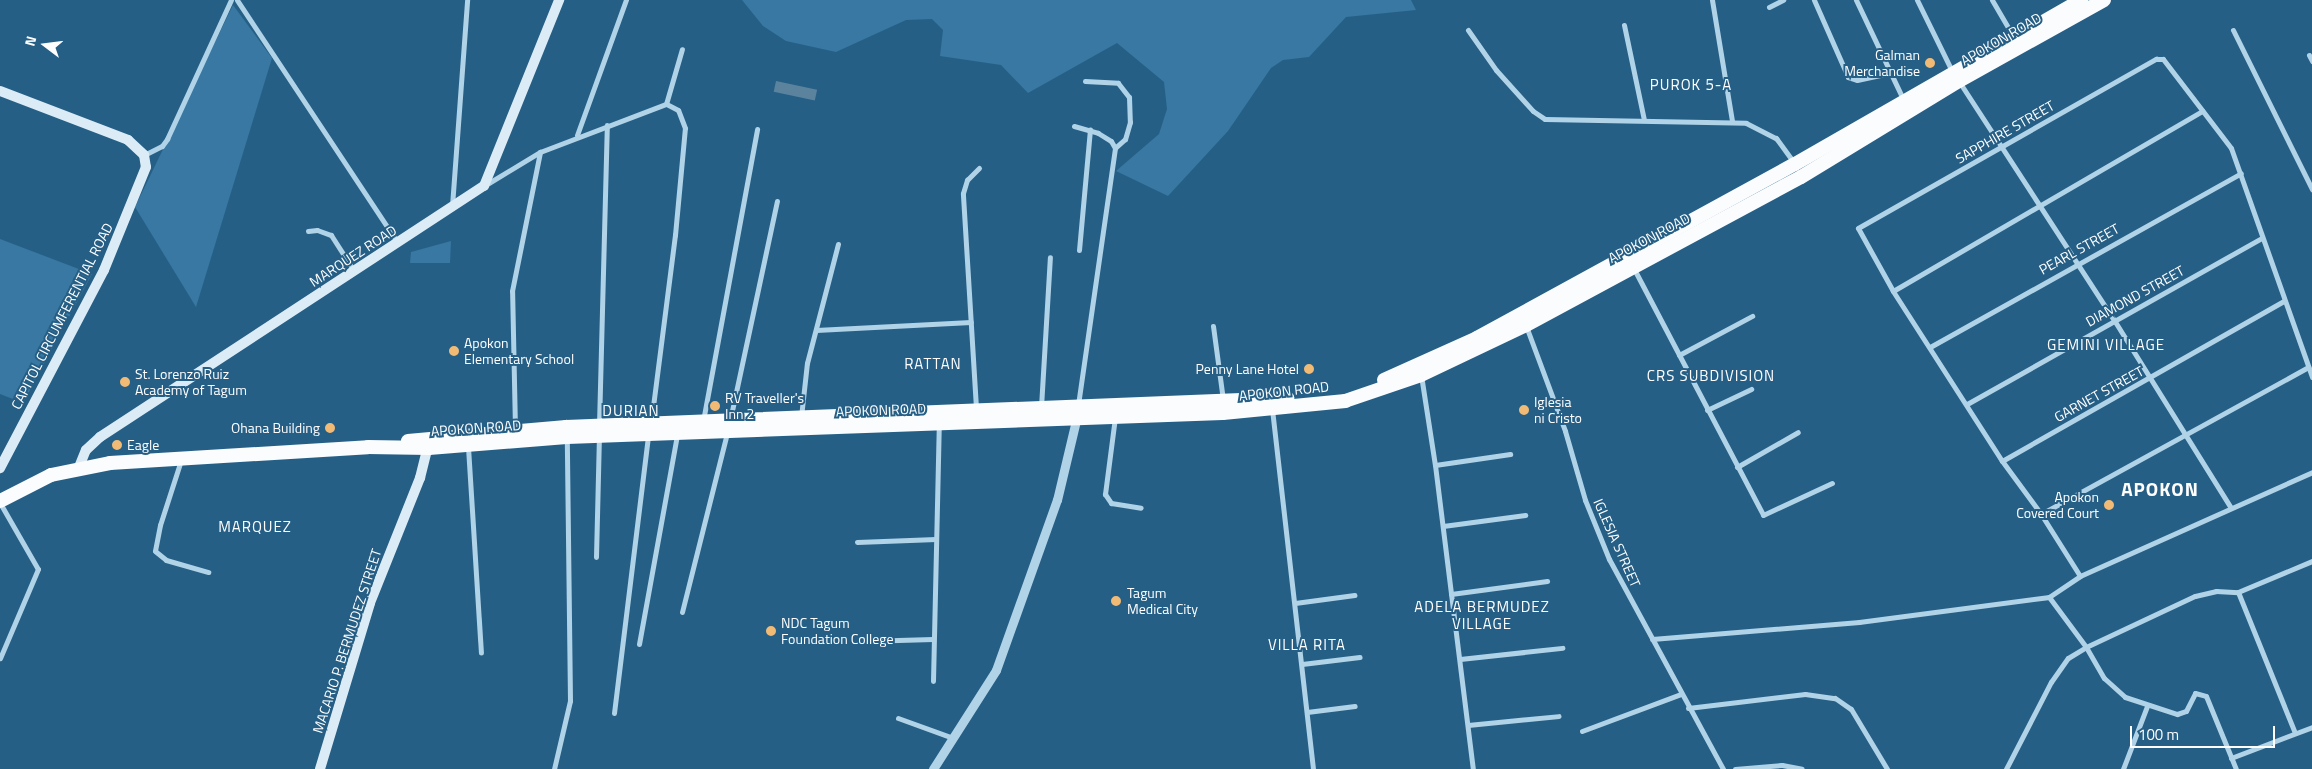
<!DOCTYPE html>
<html>
<head>
<meta charset="utf-8">
<style>
	body { margin:0 }
	#map { position:relative; width:2312px; height:769px; overflow:hidden; background:#265f86; font-family:"Titillium Web",sans-serif }
	div>[style] { position:absolute }
	.green>* { inset:0; background:#3878a2 }
	.water>* { inset:0; background:#5b839d; transform-origin:0 0 }
	.minor>* { height:5px; margin:-2.5px; padding:0 2.5px; transform-origin:2.5px; border-radius:2.5px; background:#b1d3e8 }
	.tertiary>* { height:9px; margin:-4.5px; padding:0 4.5px; transform-origin:4.5px; border-radius:4.5px; background:#b1d3e8 }
	.secondary>* { height:10px; margin:-5px; padding:0 5px; transform-origin:5px; border-radius:5px; background:#dbecf7 }
	.trunk>* { height:14px; margin:-7px; padding:0 7px; transform-origin:7px; border-radius:7px; background:#fafcfe }
	.dots>* { width:14px; height:14px; translate:-50% -50%; box-sizing:border-box; border:2px solid #265f86; border-radius:50% }
	span { translate:-50% -50%; white-space:nowrap; text-align:center; line-height:1.15; -webkit-text-stroke:4px #265f86; paint-order:stroke }
	.street-label { font-size:14px; color:#fff }
	.poi-label { font-size:14px; color:#fff }
	.right { translate:-100% -50%; text-align:right }
	.left { translate:0 -50%; text-align:left }
	.neighbourhood-label { font-size:15px; color:#fff; letter-spacing:1px }
	.district-label { font-size:19px; color:#fff; font-weight:700; letter-spacing:1px }
	.north { position:absolute; left:20px; top:20px; width:50px; height:50px; -webkit-text-stroke:4px #265f86; paint-order:stroke; rotate:285deg; font-size:14px; font-weight:700; line-height:20px; text-align:center; color:#fff }
	.north::after { content:''; display:block; margin:auto; width:18px; height:22px; background:#fff; clip-path:polygon(50% 0,100% 100%,50% 72%,0 100%) }
	.scale { position:absolute; left:2130px; top:726px; width:145px; height:22px; box-sizing:border-box; border:2px solid #fff; border-top:0; padding-left:6px; font-size:15px; line-height:18px; white-space:nowrap; color:#fff; -webkit-text-stroke:4px #265f86; paint-order:stroke }
</style>
</head>
<body>
<div id="map">
	<div class="green">
		<div style="clip-path:polygon(742px 0,1411px 0,1416px 10px,1346px 17px,1309px 57px,1283px 60px,1271px 68px,1228px 131px,1168px 196px,1116px 171px,1159px 134px,1167px 109px,1164px 82px,1117px 43px,1028px 93px,1001px 65px,940px 56px,943px 30px,932px 19px,906px 20px,836px 52px,786px 41px,763px 26px)"></div>
		<div style="clip-path:polygon(233px 5px,272px 58px,196px 307px,135px 207px)"></div>
		<div style="clip-path:polygon(0 239px,92px 274px,23px 403px,0 394px)"></div>
		<div style="clip-path:polygon(451px 241px,450px 263px,410px 263px,411px 252px)"></div>
	</div>
	<div class="water">
		<div style="left:776px;top:81px;width:42px;height:11px;rotate:12deg"></div>
	</div>
	<div class="minor">
		<div style="left:237px;top:0;width:291px;rotate:56.5deg"></div>
		<div style="left:1712px;top:0;width:123px;rotate:80.6deg"></div>
		<div style="left:1814px;top:0;width:84px;rotate:66.2deg"></div>
		<div style="left:1848px;top:77px;width:9px;rotate:18deg"></div>
		<div style="left:1857px;top:80px;width:33px;rotate:-12deg"></div>
		<div style="left:1856px;top:0;width:112px;rotate:64.6deg"></div>
		<div style="left:1917px;top:0;width:79px;rotate:63.8deg"></div>
		<div style="left:1992px;top:0;width:42px;rotate:59.7deg"></div>
		<div style="left:1769px;top:7px;width:16px;rotate:-27deg"></div>
		<div style="left:1624px;top:25px;width:97px;rotate:78.1deg"></div>
		<div style="left:1468px;top:30px;width:49px;rotate:55deg"></div>
		<div style="left:1496px;top:70px;width:55px;rotate:47.9deg"></div>
		<div style="left:1533px;top:111px;width:14px;rotate:34deg"></div>
		<div style="left:1545px;top:119px;width:201px;rotate:1.1deg"></div>
		<div style="left:1746px;top:123px;width:34px;rotate:27deg"></div>
		<div style="left:1776px;top:138px;width:31px;rotate:54deg"></div>
		<div style="left:2233px;top:30px;width:178px;rotate:63.6deg"></div>
		<div style="left:2309px;top:55px;width:7px;rotate:63deg"></div>
		<div style="left:1085px;top:81px;width:33px;rotate:3deg"></div>
		<div style="left:1118px;top:83px;width:18px;rotate:52deg"></div>
		<div style="left:1129px;top:97px;width:25px;rotate:88deg"></div>
		<div style="left:1130px;top:122px;width:18px;rotate:106deg"></div>
		<div style="left:1125px;top:139px;width:13px;rotate:138deg"></div>
		<div style="left:1960px;top:83px;width:283px;rotate:57deg"></div>
		<div style="left:2114px;top:320px;width:221px;rotate:58.1deg"></div>
		<div style="left:1074px;top:126px;width:25px;rotate:16deg"></div>
		<div style="left:1098px;top:133px;width:15px;rotate:32deg"></div>
		<div style="left:1111px;top:141px;width:8px;rotate:60deg"></div>
		<div style="left:1115px;top:148px;width:260px;rotate:98.2deg"></div>
		<div style="left:577px;top:135px;width:144px;rotate:-70.1deg"></div>
		<div style="left:144px;top:155px;width:20px;rotate:-27deg"></div>
		<div style="left:162px;top:146px;width:9px;rotate:-54deg"></div>
		<div style="left:167px;top:139px;width:153px;rotate:-65.3deg"></div>
		<div style="left:487px;top:184px;width:62px;rotate:-31.1deg"></div>
		<div style="left:540px;top:152px;width:135px;rotate:-20.9deg"></div>
		<div style="left:666px;top:104px;width:57px;rotate:-73.8deg"></div>
		<div style="left:452px;top:206px;width:207px;rotate:-85.8deg"></div>
		<div style="left:308px;top:231px;width:9px;rotate:-6deg"></div>
		<div style="left:317px;top:230px;width:15px;rotate:20deg"></div>
		<div style="left:331px;top:235px;width:43px;rotate:57.4deg"></div>
		<div style="left:1079px;top:250px;width:121px;rotate:-84.8deg"></div>
		<div style="left:1633px;top:267px;width:280px;rotate:62.3deg"></div>
		<div style="left:1763px;top:515px;width:76px;rotate:-24.9deg"></div>
		<div style="left:1893px;top:291px;width:358px;rotate:-30.2deg"></div>
		<div style="left:1213px;top:326px;width:75px;rotate:82.3deg"></div>
		<div style="left:1526px;top:326px;width:112px;rotate:69.6deg"></div>
		<div style="left:1565px;top:431px;width:72px;rotate:73.8deg"></div>
		<div style="left:1585px;top:500px;width:64px;rotate:67.9deg"></div>
		<div style="left:1609px;top:559px;width:239px;rotate:61.5deg"></div>
		<div style="left:816px;top:330px;width:155px;rotate:-3deg"></div>
		<div style="left:1930px;top:347px;width:356px;rotate:-29.2deg"></div>
		<div style="left:1679px;top:355px;width:83px;rotate:-28.1deg"></div>
		<div style="left:1421px;top:375px;width:91px;rotate:81.2deg"></div>
		<div style="left:1435px;top:465px;width:306px;rotate:82.9deg"></div>
		<div style="left:1967px;top:404px;width:338px;rotate:-29.4deg"></div>
		<div style="left:1041px;top:407px;width:150px;rotate:-86.6deg"></div>
		<div style="left:976px;top:408px;width:215px;rotate:-93.5deg"></div>
		<div style="left:963px;top:193px;width:14px;rotate:-73deg"></div>
		<div style="left:967px;top:180px;width:17px;rotate:-45deg"></div>
		<div style="left:1272px;top:409px;width:362px;rotate:83.5deg"></div>
		<div style="left:1707px;top:410px;width:49px;rotate:-25.5deg"></div>
		<div style="left:801px;top:417px;width:54px;rotate:-83.7deg"></div>
		<div style="left:807px;top:363px;width:123px;rotate:-75.4deg"></div>
		<div style="left:1115px;top:417px;width:78px;rotate:97.4deg"></div>
		<div style="left:1105px;top:494px;width:11px;rotate:56deg"></div>
		<div style="left:1111px;top:503px;width:30px;rotate:9deg"></div>
		<div style="left:730px;top:420px;width:224px;rotate:-77.9deg"></div>
		<div style="left:703px;top:421px;width:297px;rotate:-79.5deg"></div>
		<div style="left:651px;top:422px;width:189px;rotate:-82.7deg"></div>
		<div style="left:675px;top:235px;width:107px;rotate:-84.7deg"></div>
		<div style="left:685px;top:128px;width:19px;rotate:-111deg"></div>
		<div style="left:678px;top:110px;width:13px;rotate:-153deg"></div>
		<div style="left:599px;top:425px;width:300px;rotate:-88.5deg"></div>
		<div style="left:515px;top:429px;width:138px;rotate:-91.2deg"></div>
		<div style="left:512px;top:291px;width:142px;rotate:-78.6deg"></div>
		<div style="left:468px;top:447px;width:206px;rotate:86.4deg"></div>
		<div style="left:181px;top:460px;width:68px;rotate:107.9deg"></div>
		<div style="left:160px;top:525px;width:26px;rotate:101deg"></div>
		<div style="left:155px;top:551px;width:14px;rotate:39deg"></div>
		<div style="left:166px;top:560px;width:44px;rotate:15.9deg"></div>
		<div style="left:2002px;top:461px;width:324px;rotate:-29.6deg"></div>
		<div style="left:1435px;top:465px;width:76px;rotate:-8.3deg"></div>
		<div style="left:1737px;top:467px;width:70px;rotate:-29.8deg"></div>
		<div style="left:0;top:503px;width:76px;rotate:60.1deg"></div>
		<div style="left:38px;top:569px;width:97px;rotate:113.1deg"></div>
		<div style="left:2041px;top:514px;width:305px;rotate:-28.8deg"></div>
		<div style="left:1443px;top:526px;width:83px;rotate:-7.6deg"></div>
		<div style="left:857px;top:542px;width:79px;rotate:-2.2deg"></div>
		<div style="left:596px;top:557px;width:119px;rotate:-88.6deg"></div>
		<div style="left:2080px;top:576px;width:73px;rotate:-122.2deg"></div>
		<div style="left:2041px;top:514px;width:66px;rotate:-126.3deg"></div>
		<div style="left:2002px;top:461px;width:202px;rotate:-122.7deg"></div>
		<div style="left:1893px;top:291px;width:72px;rotate:-119.1deg"></div>
		<div style="left:1858px;top:228px;width:343px;rotate:-29.6deg"></div>
		<div style="left:2156px;top:59px;width:7px"></div>
		<div style="left:2163px;top:59px;width:112px;rotate:52.6deg"></div>
		<div style="left:2231px;top:148px;width:243px;rotate:70.5deg"></div>
		<div style="left:2238px;top:592px;width:152px;rotate:68deg"></div>
		<div style="left:1451px;top:594px;width:97px;rotate:-7.7deg"></div>
		<div style="left:2049px;top:597px;width:62px;rotate:53.5deg"></div>
		<div style="left:2086px;top:647px;width:36px;rotate:60deg"></div>
		<div style="left:2104px;top:678px;width:28px;rotate:42deg"></div>
		<div style="left:2125px;top:697px;width:55px;rotate:18.1deg"></div>
		<div style="left:2177px;top:714px;width:9px;rotate:-18deg"></div>
		<div style="left:2186px;top:711px;width:20px;rotate:-63deg"></div>
		<div style="left:2195px;top:693px;width:11px;rotate:15deg"></div>
		<div style="left:2206px;top:696px;width:79px;rotate:67.7deg"></div>
		<div style="left:1295px;top:603px;width:60px;rotate:-7.7deg"></div>
		<div style="left:682px;top:612px;width:185px;rotate:-75.9deg"></div>
		<div style="left:1652px;top:639px;width:208px;rotate:-4.7deg"></div>
		<div style="left:1859px;top:622px;width:192px;rotate:-7.5deg"></div>
		<div style="left:2049px;top:597px;width:37px;rotate:-34deg"></div>
		<div style="left:2080px;top:576px;width:254px;rotate:-24.1deg"></div>
		<div style="left:863px;top:641px;width:70px;rotate:-1.6deg"></div>
		<div style="left:639px;top:644px;width:212px;rotate:-79.7deg"></div>
		<div style="left:1460px;top:659px;width:103px;rotate:-6.2deg"></div>
		<div style="left:1302px;top:664px;width:58px;rotate:-6.9deg"></div>
		<div style="left:933px;top:681px;width:257px;rotate:-88.7deg"></div>
		<div style="left:1688px;top:708px;width:118px;rotate:-6.8deg"></div>
		<div style="left:1805px;top:694px;width:30px;rotate:8deg"></div>
		<div style="left:1835px;top:698px;width:19px;rotate:35deg"></div>
		<div style="left:1851px;top:709px;width:70px;rotate:59deg"></div>
		<div style="left:1307px;top:712px;width:48px;rotate:-7.1deg"></div>
		<div style="left:614px;top:713px;width:279px;rotate:-83deg"></div>
		<div style="left:898px;top:718px;width:59px;rotate:20deg"></div>
		<div style="left:1468px;top:725px;width:91px;rotate:-5.6deg"></div>
		<div style="left:1582px;top:731px;width:106px;rotate:-20.5deg"></div>
		<div style="left:2231px;top:758px;width:87px;rotate:-20.9deg"></div>
		<div style="left:554px;top:769px;width:70px;rotate:-76.8deg"></div>
		<div style="left:570px;top:701px;width:262px;rotate:-90.7deg"></div>
		<div style="left:1735px;top:769px;width:47px;rotate:-4.9deg"></div>
		<div style="left:1782px;top:765px;width:20px;rotate:11deg"></div>
		<div style="left:2006px;top:769px;width:98px;rotate:-62.7deg"></div>
		<div style="left:2051px;top:682px;width:29px;rotate:-55deg"></div>
		<div style="left:2068px;top:658px;width:21px;rotate:-31deg"></div>
		<div style="left:2086px;top:647px;width:120px;rotate:-25.1deg"></div>
		<div style="left:2195px;top:596px;width:22px;rotate:-13deg"></div>
		<div style="left:2216px;top:591px;width:22px;rotate:3deg"></div>
		<div style="left:2238px;top:592px;width:80px;rotate:-22.7deg"></div>
		<div style="left:2123px;top:769px;width:67px;rotate:-69.1deg"></div>
	</div>
	<div class="tertiary">
		<div style="left:933px;top:769px;width:117px;rotate:-57.5deg"></div>
		<div style="left:996px;top:670px;width:181px;rotate:-70.3deg"></div>
		<div style="left:1057px;top:500px;width:86px;rotate:-76.6deg"></div>
	</div>
	<div class="secondary">
		<div style="left:0;top:91px;width:137px;rotate:20.9deg"></div>
		<div style="left:128px;top:140px;width:22px;rotate:43deg"></div>
		<div style="left:144px;top:155px;width:12px;rotate:81deg"></div>
		<div style="left:146px;top:167px;width:111px;rotate:112.2deg"></div>
		<div style="left:104px;top:270px;width:224px;rotate:117.7deg"></div>
		<div style="left:79px;top:467px;width:18px;rotate:-68deg"></div>
		<div style="left:86px;top:450px;width:19px;rotate:-43deg"></div>
		<div style="left:100px;top:437px;width:459px;rotate:-33.2deg"></div>
		<div style="left:484px;top:186px;width:201px;rotate:-68deg"></div>
		<div style="left:320px;top:769px;width:173px;rotate:-73.2deg"></div>
		<div style="left:370px;top:603px;width:135px;rotate:-68.2deg"></div>
		<div style="left:420px;top:478px;width:36px;rotate:-76deg"></div>
	</div>
	<div class="trunk">
		<div style="left:1384px;top:380px;width:102px;rotate:-24.3deg"></div>
		<div style="left:1477px;top:338px;width:362px;rotate:-28.7deg"></div>
		<div style="left:1795px;top:164px;width:330px;rotate:-29.8deg"></div>
		<div style="left:408px;top:441px;width:159px;rotate:-5.1deg"></div>
		<div style="left:566px;top:427px;width:722px;rotate:-2.3deg"></div>
		<div style="left:0;top:501px;width:57px;rotate:-27deg"></div>
		<div style="left:51px;top:475px;width:60px;rotate:-11.5deg"></div>
		<div style="left:110px;top:463px;width:258px;rotate:-3.5deg"></div>
		<div style="left:368px;top:447px;width:61px;rotate:0.9deg"></div>
		<div style="left:429px;top:448px;width:138px;rotate:-4.6deg"></div>
		<div style="left:567px;top:437px;width:656px;rotate:-2.1deg"></div>
		<div style="left:1223px;top:413px;width:123px;rotate:-5.6deg"></div>
		<div style="left:1345px;top:401px;width:80px;rotate:-18.9deg"></div>
		<div style="left:1421px;top:375px;width:116px;rotate:-25.5deg"></div>
		<div style="left:1526px;top:325px;width:312px;rotate:-28.3deg"></div>
		<div style="left:1801px;top:177px;width:185px;rotate:-31.3deg"></div>
		<div style="left:1959px;top:81px;width:166px;rotate:-29.2deg"></div>
	</div>
	<div class="dots">
		<div style="left:1930px;top:63px;background:#f1bb76"></div>
		<div style="left:454px;top:351px;background:#f1bb76"></div>
		<div style="left:1309px;top:369px;background:#f1bb76"></div>
		<div style="left:125px;top:382px;background:#f1bb76"></div>
		<div style="left:715px;top:406px;background:#f1bb76"></div>
		<div style="left:1524px;top:410px;background:#f1bb76"></div>
		<div style="left:330px;top:428px;background:#f1bb76"></div>
		<div style="left:117px;top:445px;background:#f1bb76"></div>
		<div style="left:2109px;top:505px;background:#f1bb76"></div>
		<div style="left:1116px;top:601px;background:#f1bb76"></div>
		<div style="left:771px;top:631px;background:#f1bb76"></div>
	</div>
	<div class="street-label">
		<span style="left:2001px;top:39px;rotate:-30deg">APOKON ROAD</span>
		<span style="left:2005px;top:132px;rotate:-30deg">SAPPHIRE STREET</span>
		<span style="left:1649px;top:238px;rotate:-28deg">APOKON ROAD</span>
		<span style="left:2079px;top:249px;rotate:-29deg">PEARL STREET</span>
		<span style="left:353px;top:256px;rotate:-33deg">MARQUEZ ROAD</span>
		<span style="left:2135px;top:296px;rotate:-29deg">DIAMOND STREET</span>
		<span style="left:62px;top:316px;rotate:-63deg">CAPITOL CIRCUMFERENTIAL ROAD</span>
		<span style="left:1284px;top:391px;rotate:-6deg">APOKON ROAD</span>
		<span style="left:2099px;top:394px;rotate:-29deg">GARNET STREET</span>
		<span style="left:881px;top:410px;rotate:-2deg">APOKON ROAD</span>
		<span style="left:476px;top:428px;rotate:-4deg">APOKON ROAD</span>
		<span style="left:1617px;top:543px;rotate:66deg">IGLESIA STREET</span>
		<span style="left:347px;top:641px;rotate:-72deg">MACARIO P. BERMUDEZ STREET</span>
	</div>
	<div class="poi-label">
		<span class="right" style="left:1920px;top:63px">Galman<br>Merchandise</span>
		<span class="left" style="left:464px;top:351px">Apokon<br>Elementary School</span>
		<span class="right" style="left:1299px;top:369px">Penny Lane Hotel</span>
		<span class="left" style="left:135px;top:382px">St. Lorenzo Ruiz<br>Academy of Tagum</span>
		<span class="left" style="left:725px;top:406px">RV Traveller's<br>Inn 2</span>
		<span class="left" style="left:1534px;top:410px">Iglesia<br>ni Cristo</span>
		<span class="right" style="left:320px;top:428px">Ohana Building</span>
		<span class="left" style="left:127px;top:445px">Eagle</span>
		<span class="right" style="left:2099px;top:505px">Apokon<br>Covered Court</span>
		<span class="left" style="left:1127px;top:601px">Tagum<br>Medical City</span>
		<span class="left" style="left:781px;top:631px">NDC Tagum<br>Foundation College</span>
	</div>
	<div class="neighbourhood-label">
		<span style="left:1691px;top:85px">PUROK 5-A</span>
		<span style="left:2106px;top:345px">GEMINI VILLAGE</span>
		<span style="left:933px;top:364px">RATTAN</span>
		<span style="left:1711px;top:376px">CRS SUBDIVISION</span>
		<span style="left:631px;top:411px">DURIAN</span>
		<span style="left:255px;top:527px">MARQUEZ</span>
		<span style="left:1482px;top:615px">ADELA BERMUDEZ<br>VILLAGE</span>
		<span style="left:1307px;top:645px">VILLA RITA</span>
	</div>
	<div class="district-label">
		<span style="left:2160px;top:489px">APOKON</span>
	</div>
	<div class="north">N</div>
	<div class="scale">100 m</div>
</div>
</body>
</html>
